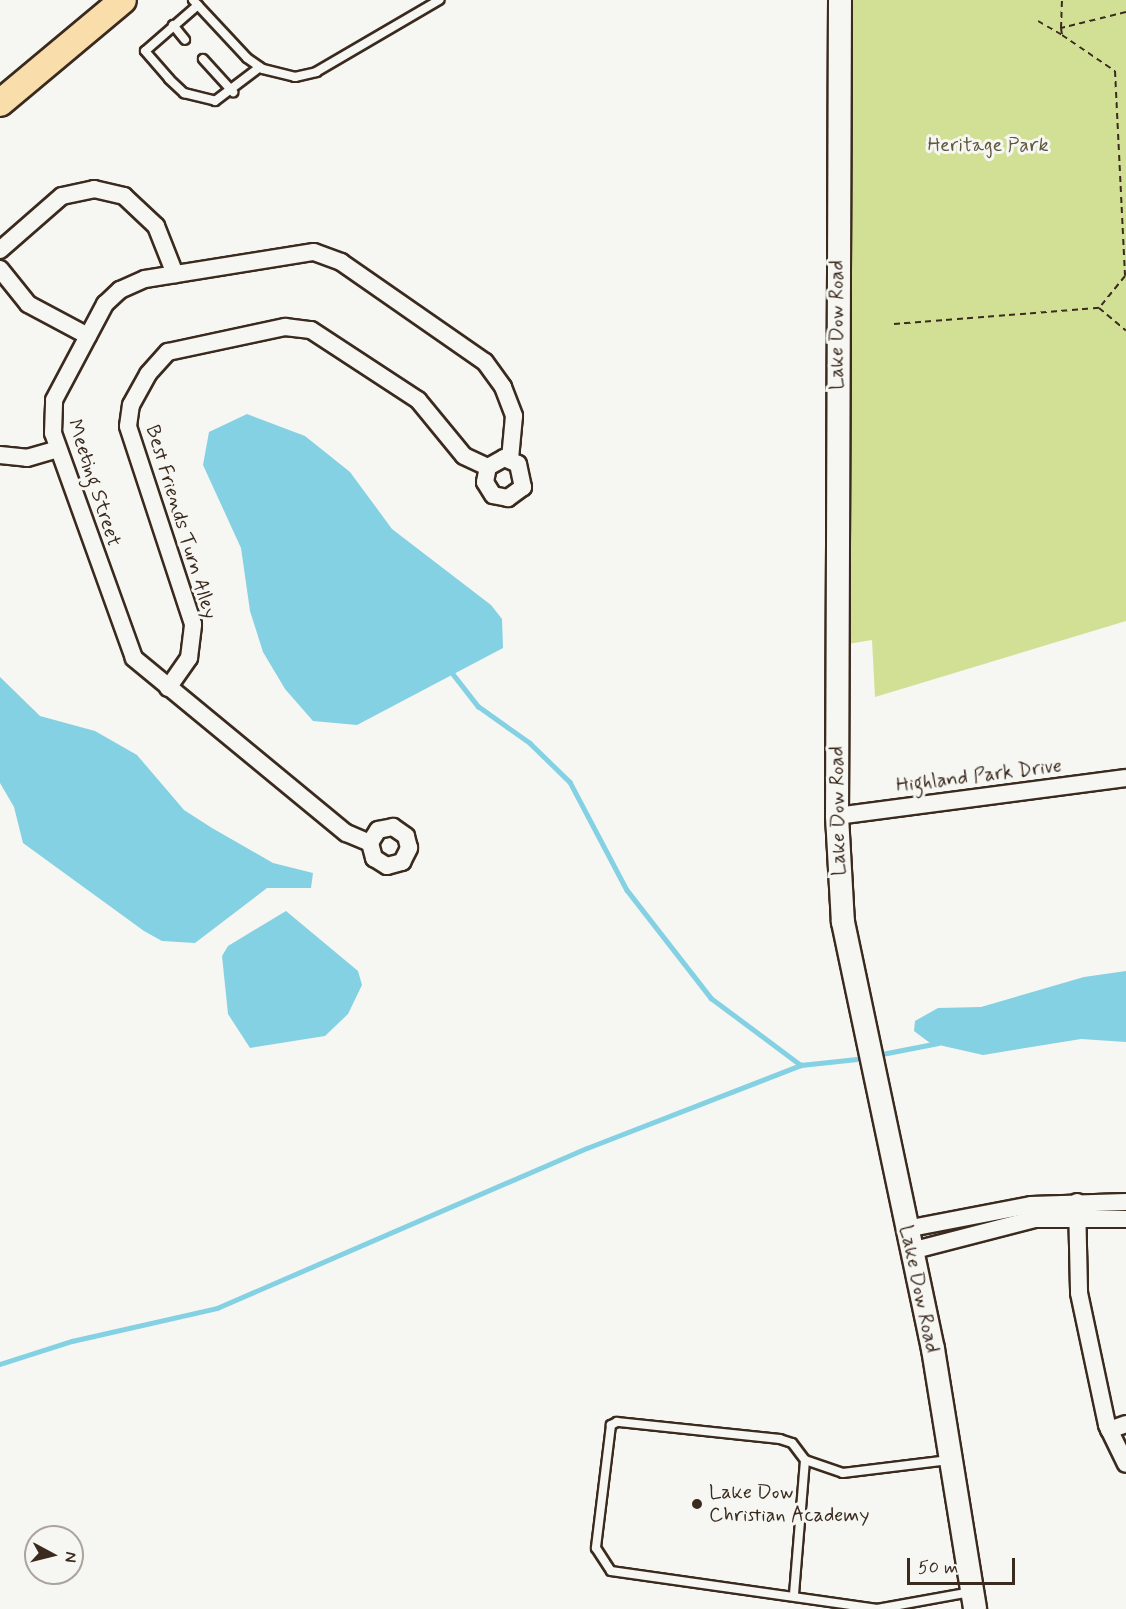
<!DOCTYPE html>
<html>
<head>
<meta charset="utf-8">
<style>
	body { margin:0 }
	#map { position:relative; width:1126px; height:1609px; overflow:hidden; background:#f6f6f2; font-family:Mynerve,sans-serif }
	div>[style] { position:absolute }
	.green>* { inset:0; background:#d1e094 }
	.water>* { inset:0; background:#84d1e4 }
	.stream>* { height:4.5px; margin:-2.25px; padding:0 2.25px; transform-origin:2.25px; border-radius:2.25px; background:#84d1e4 }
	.path>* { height:2px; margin-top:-1px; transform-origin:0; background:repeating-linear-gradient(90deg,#3b2a1e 0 6px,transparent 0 10.5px) }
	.roads { filter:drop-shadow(2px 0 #3b2a1e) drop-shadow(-2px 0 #3b2a1e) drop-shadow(0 2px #3b2a1e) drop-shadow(0 -2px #3b2a1e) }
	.lane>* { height:8px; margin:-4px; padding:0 4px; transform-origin:4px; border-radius:4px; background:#f6f6f2 }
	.street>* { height:16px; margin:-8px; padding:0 8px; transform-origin:8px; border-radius:8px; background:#f6f6f2 }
	.secondary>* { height:22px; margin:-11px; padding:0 11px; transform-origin:11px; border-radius:11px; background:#f6f6f2 }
	.primary>* { height:26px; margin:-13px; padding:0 13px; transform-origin:13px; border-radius:13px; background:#f9deab }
	.dots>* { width:16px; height:16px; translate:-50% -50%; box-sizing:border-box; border:3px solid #f6f6f2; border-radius:50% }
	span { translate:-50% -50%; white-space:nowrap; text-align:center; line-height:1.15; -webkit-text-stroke:6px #f6f6f2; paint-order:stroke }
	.park-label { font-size:20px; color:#60583c }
	.street-label { font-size:20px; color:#3b2a1e }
	.poi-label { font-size:20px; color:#3b2a1e }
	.left { translate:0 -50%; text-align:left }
	.north { position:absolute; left:24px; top:1525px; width:60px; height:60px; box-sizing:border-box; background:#f6f6f2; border:2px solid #aba49d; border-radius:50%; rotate:97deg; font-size:16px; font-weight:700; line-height:24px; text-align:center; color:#3b2a1e }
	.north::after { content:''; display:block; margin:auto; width:21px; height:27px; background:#3b2a1e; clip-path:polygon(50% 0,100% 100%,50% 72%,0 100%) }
	.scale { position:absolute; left:907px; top:1558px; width:108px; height:27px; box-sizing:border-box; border:3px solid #3b2a1e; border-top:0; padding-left:8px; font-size:18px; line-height:21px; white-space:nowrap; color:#3b2a1e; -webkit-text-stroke:4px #f6f6f2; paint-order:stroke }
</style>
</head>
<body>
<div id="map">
	<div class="green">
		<div style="clip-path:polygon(844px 0,1126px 0,1126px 621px,875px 697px,872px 640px,829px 647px)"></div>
	</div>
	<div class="water">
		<div style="clip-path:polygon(247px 414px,305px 436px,350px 472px,392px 529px,491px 605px,502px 619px,503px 648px,357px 725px,313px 721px,285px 689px,263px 652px,250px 611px,241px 548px,203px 465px,209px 432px)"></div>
		<div style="clip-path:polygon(0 677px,40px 716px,95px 731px,137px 755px,184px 810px,212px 828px,273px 863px,313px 873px,311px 888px,267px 888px,195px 943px,162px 941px,144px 931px,23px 843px,14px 807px,0 783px)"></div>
		<div style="clip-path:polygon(286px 911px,358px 971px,362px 985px,348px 1014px,325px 1036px,250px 1048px,228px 1014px,222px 956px,228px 946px)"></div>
		<div style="clip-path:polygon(1126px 971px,1126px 1042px,1081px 1039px,983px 1055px,930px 1043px,914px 1031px,915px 1021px,938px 1008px,981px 1007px,1084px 977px)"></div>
	</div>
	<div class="stream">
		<div style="left:453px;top:674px;width:41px;rotate:52deg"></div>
		<div style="left:478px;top:706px;width:64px;rotate:35.4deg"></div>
		<div style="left:530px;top:743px;width:56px;rotate:44.3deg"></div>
		<div style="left:570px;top:782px;width:122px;rotate:62.2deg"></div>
		<div style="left:627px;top:890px;width:137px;rotate:52.1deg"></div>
		<div style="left:711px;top:998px;width:112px;rotate:36.7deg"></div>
		<div style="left:882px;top:1054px;width:57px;rotate:-11.1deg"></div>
		<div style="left:0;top:1364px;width:76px;rotate:-17.7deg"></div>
		<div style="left:72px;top:1341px;width:149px;rotate:-12.8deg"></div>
		<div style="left:217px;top:1308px;width:403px;rotate:-23.4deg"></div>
		<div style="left:587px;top:1148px;width:230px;rotate:-21.2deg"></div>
		<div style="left:801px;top:1065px;width:56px;rotate:-6.1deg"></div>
	</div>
	<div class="path">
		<div style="left:1126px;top:12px;width:67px;rotate:166.2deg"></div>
		<div style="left:1061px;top:28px;width:7px;rotate:82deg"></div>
		<div style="left:1062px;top:35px;width:64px;rotate:34.2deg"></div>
		<div style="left:1115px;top:71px;width:205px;rotate:87.2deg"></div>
		<div style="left:1125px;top:276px;width:41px;rotate:129.1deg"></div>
		<div style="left:1099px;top:308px;width:35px;rotate:40deg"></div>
		<div style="left:1038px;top:21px;width:28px;rotate:30deg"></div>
		<div style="left:1061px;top:28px;width:28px;rotate:-88deg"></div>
		<div style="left:894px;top:324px;width:206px;rotate:-4.5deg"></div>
	</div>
	<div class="roads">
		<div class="lane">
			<div style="left:193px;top:0;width:79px;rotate:47deg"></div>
			<div style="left:247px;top:58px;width:19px;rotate:35deg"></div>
			<div style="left:263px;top:69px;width:33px;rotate:14deg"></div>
			<div style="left:295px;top:77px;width:22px;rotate:-13deg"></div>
			<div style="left:316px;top:72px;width:143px;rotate:-30.3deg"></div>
			<div style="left:198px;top:5px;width:70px;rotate:139deg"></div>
			<div style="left:145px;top:51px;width:37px;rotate:49deg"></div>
			<div style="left:169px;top:79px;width:21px;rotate:43deg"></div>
			<div style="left:184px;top:93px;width:32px;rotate:14deg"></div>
			<div style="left:215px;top:101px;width:56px;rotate:-37.1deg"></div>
			<div style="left:173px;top:25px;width:19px;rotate:51deg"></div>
			<div style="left:203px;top:59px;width:45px;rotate:47.7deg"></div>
			<div style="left:949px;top:1460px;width:107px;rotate:173deg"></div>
			<div style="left:843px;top:1473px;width:40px;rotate:-161.1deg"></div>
			<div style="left:805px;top:1460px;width:21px;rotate:-127deg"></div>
			<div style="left:792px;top:1443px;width:13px;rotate:-162deg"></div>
			<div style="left:780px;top:1439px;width:164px;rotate:-174deg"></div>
			<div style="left:617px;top:1422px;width:7px;rotate:153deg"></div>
			<div style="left:611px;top:1425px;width:124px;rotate:97deg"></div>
			<div style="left:596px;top:1548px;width:27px;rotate:57deg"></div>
			<div style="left:611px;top:1571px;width:269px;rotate:8.1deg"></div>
			<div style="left:877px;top:1609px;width:96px;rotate:-10.3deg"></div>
			<div style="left:794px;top:1594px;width:134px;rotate:-85.3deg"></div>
		</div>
		<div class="street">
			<div style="left:0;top:250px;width:82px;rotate:-41.1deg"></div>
			<div style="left:62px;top:196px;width:33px;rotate:-12deg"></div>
			<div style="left:94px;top:189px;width:31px;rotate:13deg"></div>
			<div style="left:124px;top:196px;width:44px;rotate:43.2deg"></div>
			<div style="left:156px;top:226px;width:52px;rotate:68.4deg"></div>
			<div style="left:0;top:269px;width:45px;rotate:51.3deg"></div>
			<div style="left:28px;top:304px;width:68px;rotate:28.1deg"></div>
			<div style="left:0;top:455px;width:27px;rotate:6deg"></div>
			<div style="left:27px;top:458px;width:32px;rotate:-16deg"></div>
			<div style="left:168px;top:688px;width:37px;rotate:-55deg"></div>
			<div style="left:189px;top:658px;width:34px;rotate:-83deg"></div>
			<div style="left:193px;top:624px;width:208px;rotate:-108.2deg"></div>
			<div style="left:128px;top:426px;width:21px;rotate:-82deg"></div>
			<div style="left:131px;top:405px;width:35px;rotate:-61deg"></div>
			<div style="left:148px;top:374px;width:30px;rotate:-48deg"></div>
			<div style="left:168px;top:352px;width:120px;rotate:-12.1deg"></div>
			<div style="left:285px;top:327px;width:26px;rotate:7deg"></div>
			<div style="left:311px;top:330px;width:128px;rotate:33.2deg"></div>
			<div style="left:418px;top:400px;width:72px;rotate:50.6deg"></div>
			<div style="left:464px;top:456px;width:26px;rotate:25deg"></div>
			<div style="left:488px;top:467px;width:18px;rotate:-29deg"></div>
			<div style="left:504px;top:458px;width:15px;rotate:23deg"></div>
			<div style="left:518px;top:464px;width:24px;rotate:78deg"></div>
			<div style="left:523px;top:487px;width:19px;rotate:144deg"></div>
			<div style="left:508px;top:498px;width:15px;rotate:-169deg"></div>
			<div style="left:493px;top:495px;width:15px;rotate:-122deg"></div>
			<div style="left:485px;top:482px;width:15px;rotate:-79deg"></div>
			<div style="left:837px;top:816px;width:291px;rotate:-7.5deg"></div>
			<div style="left:370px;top:843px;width:16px;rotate:75deg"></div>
			<div style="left:374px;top:858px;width:15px;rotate:32deg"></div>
			<div style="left:387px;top:866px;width:16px;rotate:-15deg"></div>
			<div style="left:402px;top:862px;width:16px;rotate:-63deg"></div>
			<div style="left:409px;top:848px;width:12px;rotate:-104deg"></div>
			<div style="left:406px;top:836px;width:16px;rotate:-145deg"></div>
			<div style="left:393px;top:827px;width:15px;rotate:169deg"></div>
			<div style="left:378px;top:830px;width:15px;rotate:122deg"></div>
			<div style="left:370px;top:843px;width:26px;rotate:-157deg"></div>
			<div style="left:346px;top:833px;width:275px;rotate:-140.5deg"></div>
			<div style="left:134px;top:658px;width:239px;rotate:-109.8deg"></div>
			<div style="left:53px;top:433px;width:33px;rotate:-88deg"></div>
			<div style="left:54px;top:400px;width:109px;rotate:-62deg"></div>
			<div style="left:105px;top:304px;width:21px;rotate:-43deg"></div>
			<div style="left:120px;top:290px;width:27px;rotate:-24deg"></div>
			<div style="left:145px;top:279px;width:171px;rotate:-9.1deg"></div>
			<div style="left:314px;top:252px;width:29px;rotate:20deg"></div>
			<div style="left:341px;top:262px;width:175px;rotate:34.8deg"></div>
			<div style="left:485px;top:362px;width:31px;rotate:54deg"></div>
			<div style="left:503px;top:387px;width:31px;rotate:69deg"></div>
			<div style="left:514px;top:416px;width:43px;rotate:95.3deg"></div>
			<div style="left:1077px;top:1202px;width:91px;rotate:88.7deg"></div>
			<div style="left:1079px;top:1293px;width:135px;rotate:78deg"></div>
			<div style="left:1107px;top:1425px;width:43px;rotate:64deg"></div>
			<div style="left:906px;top:1229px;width:127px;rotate:-10.9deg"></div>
			<div style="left:1031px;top:1205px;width:95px;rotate:-1.8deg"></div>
			<div style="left:911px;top:1251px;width:128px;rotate:-14.5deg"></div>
			<div style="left:1035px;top:1219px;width:91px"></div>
			<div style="left:1109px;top:1430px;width:18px;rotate:-19deg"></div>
		</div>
		<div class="secondary">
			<div style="left:840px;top:0;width:816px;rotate:90.21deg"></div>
			<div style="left:837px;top:816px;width:106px;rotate:86.8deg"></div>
			<div style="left:843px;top:922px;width:436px;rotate:78.1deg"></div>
			<div style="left:933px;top:1349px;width:263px;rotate:80.8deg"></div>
		</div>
		<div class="primary">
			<div style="left:0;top:103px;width:160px;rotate:-39.9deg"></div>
		</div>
	</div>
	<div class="dots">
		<div style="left:697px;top:1504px;background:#3b2a1e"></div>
	</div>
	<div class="park-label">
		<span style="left:988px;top:145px">Heritage Park</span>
	</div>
	<div class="street-label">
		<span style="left:837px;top:325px;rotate:-90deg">Lake Dow Road</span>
		<span style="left:94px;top:483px;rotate:72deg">Meeting Street</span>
		<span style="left:181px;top:522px;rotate:73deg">Best Friends Turn Alley</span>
		<span style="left:979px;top:776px;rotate:-7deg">Highland Park Drive</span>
		<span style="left:838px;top:811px;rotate:-91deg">Lake Dow Road</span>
		<span style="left:919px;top:1289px;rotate:78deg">Lake Dow Road</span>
	</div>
	<div class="poi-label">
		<span class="left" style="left:709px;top:1504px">Lake Dow<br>Christian Academy</span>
	</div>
	<div class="north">N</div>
	<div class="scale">50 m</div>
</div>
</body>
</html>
